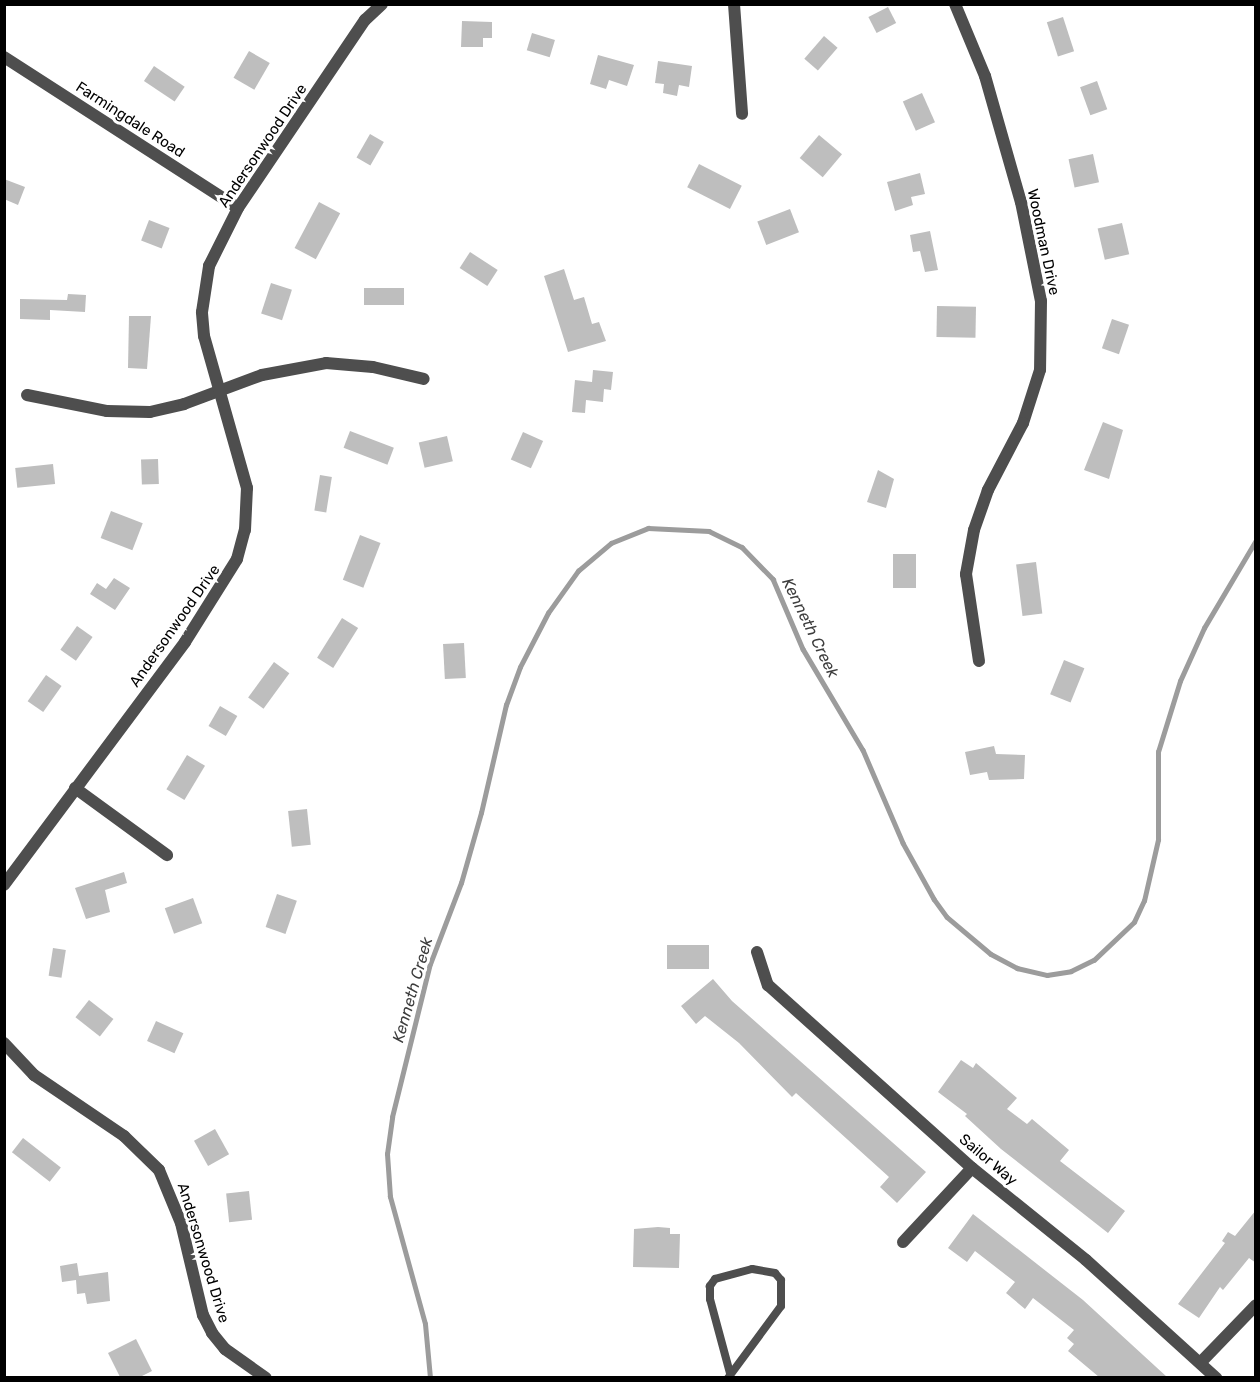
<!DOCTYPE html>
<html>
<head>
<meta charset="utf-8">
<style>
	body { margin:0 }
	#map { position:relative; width:1260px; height:1382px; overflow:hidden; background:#fff; font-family:Rubik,sans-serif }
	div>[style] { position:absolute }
	.stream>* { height:4.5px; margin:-2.25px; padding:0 2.25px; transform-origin:2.25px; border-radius:2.25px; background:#9c9c9c }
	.building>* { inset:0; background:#bebebe; transform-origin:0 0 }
	.lane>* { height:8px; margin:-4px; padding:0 4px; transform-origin:4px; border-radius:4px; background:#4e4e4e }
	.street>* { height:12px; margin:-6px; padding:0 6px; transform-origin:6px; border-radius:6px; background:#4e4e4e }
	span { translate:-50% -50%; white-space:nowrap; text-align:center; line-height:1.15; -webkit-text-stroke:6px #fff; paint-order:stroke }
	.street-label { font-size:15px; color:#000 }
	.water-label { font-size:16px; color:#3d3d3d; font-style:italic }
	.frame { position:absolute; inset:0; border:6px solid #000; pointer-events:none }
</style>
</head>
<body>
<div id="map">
	<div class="stream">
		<div style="left:430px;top:1378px;width:54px;rotate:-95.3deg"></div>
		<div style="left:425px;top:1324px;width:132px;rotate:-105.4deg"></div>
		<div style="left:390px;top:1197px;width:43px;rotate:-94deg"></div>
		<div style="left:387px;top:1154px;width:37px;rotate:-82deg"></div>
		<div style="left:392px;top:1117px;width:158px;rotate:-76.1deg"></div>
		<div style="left:430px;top:964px;width:87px;rotate:-69.1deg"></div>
		<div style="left:461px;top:883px;width:73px;rotate:-74.1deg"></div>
		<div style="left:481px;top:813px;width:111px;rotate:-77deg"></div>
		<div style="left:506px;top:705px;width:40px;rotate:-69.8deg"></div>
		<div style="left:520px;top:667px;width:61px;rotate:-62.6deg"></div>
		<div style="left:548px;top:613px;width:52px;rotate:-54.5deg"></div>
		<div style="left:578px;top:571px;width:43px;rotate:-40.3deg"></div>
		<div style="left:611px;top:543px;width:40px;rotate:-22deg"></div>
		<div style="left:648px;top:528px;width:61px;rotate:2.8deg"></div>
		<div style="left:709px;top:531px;width:37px;rotate:26deg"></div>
		<div style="left:742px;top:547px;width:45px;rotate:45.9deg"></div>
		<div style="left:773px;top:579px;width:76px;rotate:66.8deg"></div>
		<div style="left:803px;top:649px;width:117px;rotate:59.3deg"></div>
		<div style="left:863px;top:750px;width:101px;rotate:66.7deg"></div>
		<div style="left:903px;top:843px;width:64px;rotate:61deg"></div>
		<div style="left:934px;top:899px;width:22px;rotate:54deg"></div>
		<div style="left:947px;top:917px;width:57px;rotate:40.1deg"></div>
		<div style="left:991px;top:954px;width:30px;rotate:28deg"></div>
		<div style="left:1017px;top:968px;width:31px;rotate:13deg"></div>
		<div style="left:1047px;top:975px;width:24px;rotate:-9deg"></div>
		<div style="left:1071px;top:971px;width:25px;rotate:-26deg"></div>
		<div style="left:1094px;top:960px;width:55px;rotate:-43.5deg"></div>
		<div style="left:1134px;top:922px;width:23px;rotate:-65deg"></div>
		<div style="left:1144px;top:901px;width:63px;rotate:-77.1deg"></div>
		<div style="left:1158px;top:840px;width:88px;rotate:-90deg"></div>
		<div style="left:1158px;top:752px;width:74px;rotate:-72.8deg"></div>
		<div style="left:1180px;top:681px;width:58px;rotate:-65.6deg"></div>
		<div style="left:1204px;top:628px;width:102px;rotate:-59.4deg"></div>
	</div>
	<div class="building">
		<div style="left:888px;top:7px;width:18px;height:22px;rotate:63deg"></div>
		<div style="left:1063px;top:17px;width:36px;height:17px;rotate:72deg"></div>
		<div style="clip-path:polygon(462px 21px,492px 22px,492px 38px,483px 38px,483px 47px,461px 47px)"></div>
		<div style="left:532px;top:33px;width:24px;height:18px;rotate:17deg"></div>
		<div style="left:824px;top:36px;width:18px;height:30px;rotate:41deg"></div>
		<div style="left:249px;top:51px;width:24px;height:31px;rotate:30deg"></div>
		<div style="clip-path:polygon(598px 55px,634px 65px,627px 86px,609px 80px,606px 89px,590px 84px)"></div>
		<div style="clip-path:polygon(658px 61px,692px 66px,689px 87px,679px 85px,677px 96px,663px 93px,664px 84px,655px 83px)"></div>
		<div style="left:154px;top:66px;width:37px;height:18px;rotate:34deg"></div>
		<div style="left:1097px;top:81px;width:30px;height:18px;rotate:70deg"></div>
		<div style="left:922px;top:93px;width:32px;height:21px;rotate:66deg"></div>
		<div style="left:370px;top:134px;width:16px;height:27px;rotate:30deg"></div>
		<div style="left:819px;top:135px;width:30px;height:30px;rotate:40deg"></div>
		<div style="left:1093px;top:154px;width:29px;height:25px;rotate:78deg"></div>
		<div style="left:699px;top:164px;width:48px;height:26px;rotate:27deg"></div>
		<div style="clip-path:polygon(920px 173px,925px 194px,911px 197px,913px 205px,895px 211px,887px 182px)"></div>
		<div style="clip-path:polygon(4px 179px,25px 187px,18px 205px,4px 199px)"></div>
		<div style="left:319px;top:202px;width:24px;height:52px;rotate:28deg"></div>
		<div style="left:790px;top:209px;width:25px;height:35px;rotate:69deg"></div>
		<div style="left:149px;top:220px;width:22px;height:22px;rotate:21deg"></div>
		<div style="left:1122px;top:223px;width:32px;height:25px;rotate:77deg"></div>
		<div style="clip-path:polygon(930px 231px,938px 270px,925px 272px,920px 251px,913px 252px,910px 235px)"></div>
		<div style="left:470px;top:252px;width:33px;height:19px;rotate:33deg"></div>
		<div style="clip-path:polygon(564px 269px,574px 300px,584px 297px,592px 324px,599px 322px,606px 341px,568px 352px,544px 276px)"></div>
		<div style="left:271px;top:283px;width:22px;height:32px;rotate:18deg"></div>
		<div style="left:364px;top:288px;width:40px;height:17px"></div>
		<div style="clip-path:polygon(68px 294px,86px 295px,85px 312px,50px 310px,50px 320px,20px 319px,20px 299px,67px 300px)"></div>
		<div style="left:937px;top:306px;width:39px;height:31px;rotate:1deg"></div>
		<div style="clip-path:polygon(129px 316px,151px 316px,147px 369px,128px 368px)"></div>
		<div style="left:1112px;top:319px;width:18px;height:31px;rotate:19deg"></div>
		<div style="clip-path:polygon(593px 370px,613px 372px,611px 390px,604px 389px,603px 402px,586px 400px,585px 413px,572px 412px,575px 380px,592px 382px)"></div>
		<div style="clip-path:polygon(1103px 422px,1123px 430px,1109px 479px,1084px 470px)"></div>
		<div style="left:350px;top:431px;width:47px;height:18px;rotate:21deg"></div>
		<div style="left:523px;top:432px;width:22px;height:30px;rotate:24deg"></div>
		<div style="left:447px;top:436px;width:26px;height:29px;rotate:77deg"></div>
		<div style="left:158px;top:459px;width:25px;height:17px;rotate:88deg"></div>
		<div style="left:53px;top:464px;width:20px;height:38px;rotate:84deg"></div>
		<div style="clip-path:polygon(878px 470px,894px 479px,886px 508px,867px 502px)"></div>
		<div style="left:320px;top:475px;width:12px;height:36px;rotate:9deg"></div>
		<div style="left:111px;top:511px;width:34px;height:29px;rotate:21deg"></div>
		<div style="left:360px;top:535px;width:22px;height:48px;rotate:21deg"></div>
		<div style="left:893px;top:554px;width:23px;height:34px"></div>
		<div style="left:1036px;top:562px;width:52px;height:20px;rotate:83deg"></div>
		<div style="clip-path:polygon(114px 578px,130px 588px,115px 610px,90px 594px,97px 583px,106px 589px)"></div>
		<div style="left:342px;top:618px;width:19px;height:47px;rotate:32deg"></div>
		<div style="left:77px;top:626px;width:19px;height:29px;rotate:35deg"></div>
		<div style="left:464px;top:643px;width:35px;height:21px;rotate:87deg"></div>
		<div style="left:1064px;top:660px;width:22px;height:37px;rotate:22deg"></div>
		<div style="left:274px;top:662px;width:19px;height:44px;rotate:36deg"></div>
		<div style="left:46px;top:675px;width:19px;height:32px;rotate:35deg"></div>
		<div style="left:220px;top:706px;width:20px;height:23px;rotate:30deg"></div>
		<div style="clip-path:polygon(994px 746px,996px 754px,1025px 755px,1024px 779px,989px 780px,987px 772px,970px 775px,965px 752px)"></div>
		<div style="left:187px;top:755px;width:21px;height:40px;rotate:31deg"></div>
		<div style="left:307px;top:809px;width:36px;height:19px;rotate:84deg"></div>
		<div style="clip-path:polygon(124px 872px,127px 883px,105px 890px,110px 912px,86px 919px,75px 888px)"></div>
		<div style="left:277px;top:894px;width:21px;height:35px;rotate:19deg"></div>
		<div style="left:193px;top:898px;width:27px;height:30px;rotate:70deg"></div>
		<div style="left:709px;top:945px;width:24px;height:42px;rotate:90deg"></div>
		<div style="left:53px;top:948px;width:13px;height:28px;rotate:9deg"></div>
		<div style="clip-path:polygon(713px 979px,732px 1001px,926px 1172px,897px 1203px,880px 1187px,889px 1177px,796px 1093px,792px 1097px,739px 1043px,705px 1016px,696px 1024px,681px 1006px)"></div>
		<div style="left:89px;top:1000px;width:31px;height:22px;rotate:38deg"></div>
		<div style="left:156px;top:1021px;width:30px;height:22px;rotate:24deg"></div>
		<div style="clip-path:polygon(961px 1060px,973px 1068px,976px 1063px,1017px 1098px,1007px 1109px,1027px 1124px,1032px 1119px,1069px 1150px,1060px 1161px,1125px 1211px,1108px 1233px,1001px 1149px,965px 1116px,967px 1114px,938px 1092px)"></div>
		<div style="left:215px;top:1129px;width:29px;height:24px;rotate:61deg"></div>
		<div style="left:23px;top:1138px;width:48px;height:18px;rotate:38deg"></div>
		<div style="left:249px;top:1191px;width:29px;height:23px;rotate:84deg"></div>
		<div style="clip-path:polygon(1256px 1210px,1256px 1263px,1249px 1258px,1223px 1290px,1220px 1287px,1199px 1318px,1178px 1304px,1225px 1243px,1222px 1241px,1228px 1232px,1235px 1236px)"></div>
		<div style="clip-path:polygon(973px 1214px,1083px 1300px,1167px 1377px,1099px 1377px,1068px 1351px,1074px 1344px,1067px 1338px,1074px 1330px,1033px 1298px,1025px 1309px,1006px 1293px,1015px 1282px,975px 1251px,967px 1262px,948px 1248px)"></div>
		<div style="clip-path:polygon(658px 1227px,670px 1228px,670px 1234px,680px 1234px,679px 1268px,633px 1267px,634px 1229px)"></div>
		<div style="clip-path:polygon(77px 1263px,79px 1276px,108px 1272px,110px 1301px,87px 1304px,85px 1293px,77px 1294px,76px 1280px,62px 1282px,60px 1266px)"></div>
		<div style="clip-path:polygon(136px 1339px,152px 1371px,140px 1377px,120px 1377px,108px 1353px)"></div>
	</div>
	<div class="lane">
		<div style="left:728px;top:1378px;width:89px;rotate:-53.6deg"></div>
		<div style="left:781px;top:1306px;width:26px;rotate:-90deg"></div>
		<div style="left:781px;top:1280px;width:9px;rotate:-131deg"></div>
		<div style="left:775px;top:1273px;width:23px;rotate:-170deg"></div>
		<div style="left:752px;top:1269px;width:38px;rotate:165deg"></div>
		<div style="left:715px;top:1279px;width:9px;rotate:126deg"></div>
		<div style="left:710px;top:1286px;width:13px;rotate:90deg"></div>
		<div style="left:710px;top:1299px;width:77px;rotate:74.9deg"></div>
	</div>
	<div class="street">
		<div style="left:734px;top:4px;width:110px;rotate:85.8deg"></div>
		<div style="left:955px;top:4px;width:78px;rotate:67.4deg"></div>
		<div style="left:985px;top:76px;width:131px;rotate:74.1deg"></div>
		<div style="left:1021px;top:202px;width:101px;rotate:78.6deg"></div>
		<div style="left:1041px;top:301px;width:69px;rotate:90.8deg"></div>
		<div style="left:1040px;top:370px;width:56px;rotate:107.8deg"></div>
		<div style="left:1023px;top:423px;width:76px;rotate:117.6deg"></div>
		<div style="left:988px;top:490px;width:42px;rotate:109.3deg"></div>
		<div style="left:974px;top:530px;width:45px;rotate:100.3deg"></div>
		<div style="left:966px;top:574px;width:88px;rotate:81.5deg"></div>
		<div style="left:4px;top:57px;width:278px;rotate:32.8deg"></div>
		<div style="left:27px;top:395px;width:82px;rotate:11.3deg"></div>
		<div style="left:107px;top:411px;width:43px;rotate:1.3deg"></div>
		<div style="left:150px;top:412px;width:35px;rotate:-13deg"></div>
		<div style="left:184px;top:404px;width:83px;rotate:-20.4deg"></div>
		<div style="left:262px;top:375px;width:65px;rotate:-10.6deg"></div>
		<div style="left:326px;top:363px;width:47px;rotate:4.9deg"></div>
		<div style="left:373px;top:367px;width:52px;rotate:13.2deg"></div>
		<div style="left:75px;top:788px;width:114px;rotate:36.1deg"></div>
		<div style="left:4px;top:885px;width:303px;rotate:-53.3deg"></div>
		<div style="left:185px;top:642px;width:98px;rotate:-57.9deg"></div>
		<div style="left:237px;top:559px;width:30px;rotate:-75deg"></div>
		<div style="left:245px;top:530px;width:42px;rotate:-87.3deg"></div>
		<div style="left:247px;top:488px;width:158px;rotate:-105.8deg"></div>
		<div style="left:204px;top:336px;width:24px;rotate:-95deg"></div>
		<div style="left:202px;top:312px;width:47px;rotate:-81.3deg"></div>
		<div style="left:209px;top:266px;width:65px;rotate:-63.4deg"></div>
		<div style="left:238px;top:208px;width:227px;rotate:-56deg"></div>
		<div style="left:365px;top:20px;width:23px;rotate:-43deg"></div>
		<div style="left:757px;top:952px;width:35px;rotate:72deg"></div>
		<div style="left:768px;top:985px;width:274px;rotate:41.9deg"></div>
		<div style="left:972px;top:1168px;width:146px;rotate:38.9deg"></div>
		<div style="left:1086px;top:1260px;width:176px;rotate:42.2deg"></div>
		<div style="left:4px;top:1043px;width:44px;rotate:46.8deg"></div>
		<div style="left:34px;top:1075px;width:109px;rotate:34.1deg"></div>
		<div style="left:124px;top:1136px;width:49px;rotate:44.2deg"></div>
		<div style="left:159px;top:1170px;width:57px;rotate:67.5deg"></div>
		<div style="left:181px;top:1223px;width:95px;rotate:76.6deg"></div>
		<div style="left:203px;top:1315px;width:20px;rotate:63deg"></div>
		<div style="left:212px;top:1333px;width:21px;rotate:51deg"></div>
		<div style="left:225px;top:1349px;width:50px;rotate:35.3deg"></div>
		<div style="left:903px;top:1242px;width:101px;rotate:-47deg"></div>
		<div style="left:1201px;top:1362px;width:79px;rotate:-46deg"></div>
	</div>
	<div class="street-label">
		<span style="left:130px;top:120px;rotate:33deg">Farmingdale Road</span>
		<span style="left:263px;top:146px;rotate:-56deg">Andersonwood Drive</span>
		<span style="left:1043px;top:242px;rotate:78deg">Woodman Drive</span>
		<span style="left:175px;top:626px;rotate:-55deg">Andersonwood Drive</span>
		<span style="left:988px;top:1160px;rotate:40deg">Sailor Way</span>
		<span style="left:203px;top:1253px;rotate:73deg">Andersonwood Drive</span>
	</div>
	<div class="water-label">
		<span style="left:810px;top:628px;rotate:64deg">Kenneth Creek</span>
		<span style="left:413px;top:990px;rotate:-74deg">Kenneth Creek</span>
	</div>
	<div class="frame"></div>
</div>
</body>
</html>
